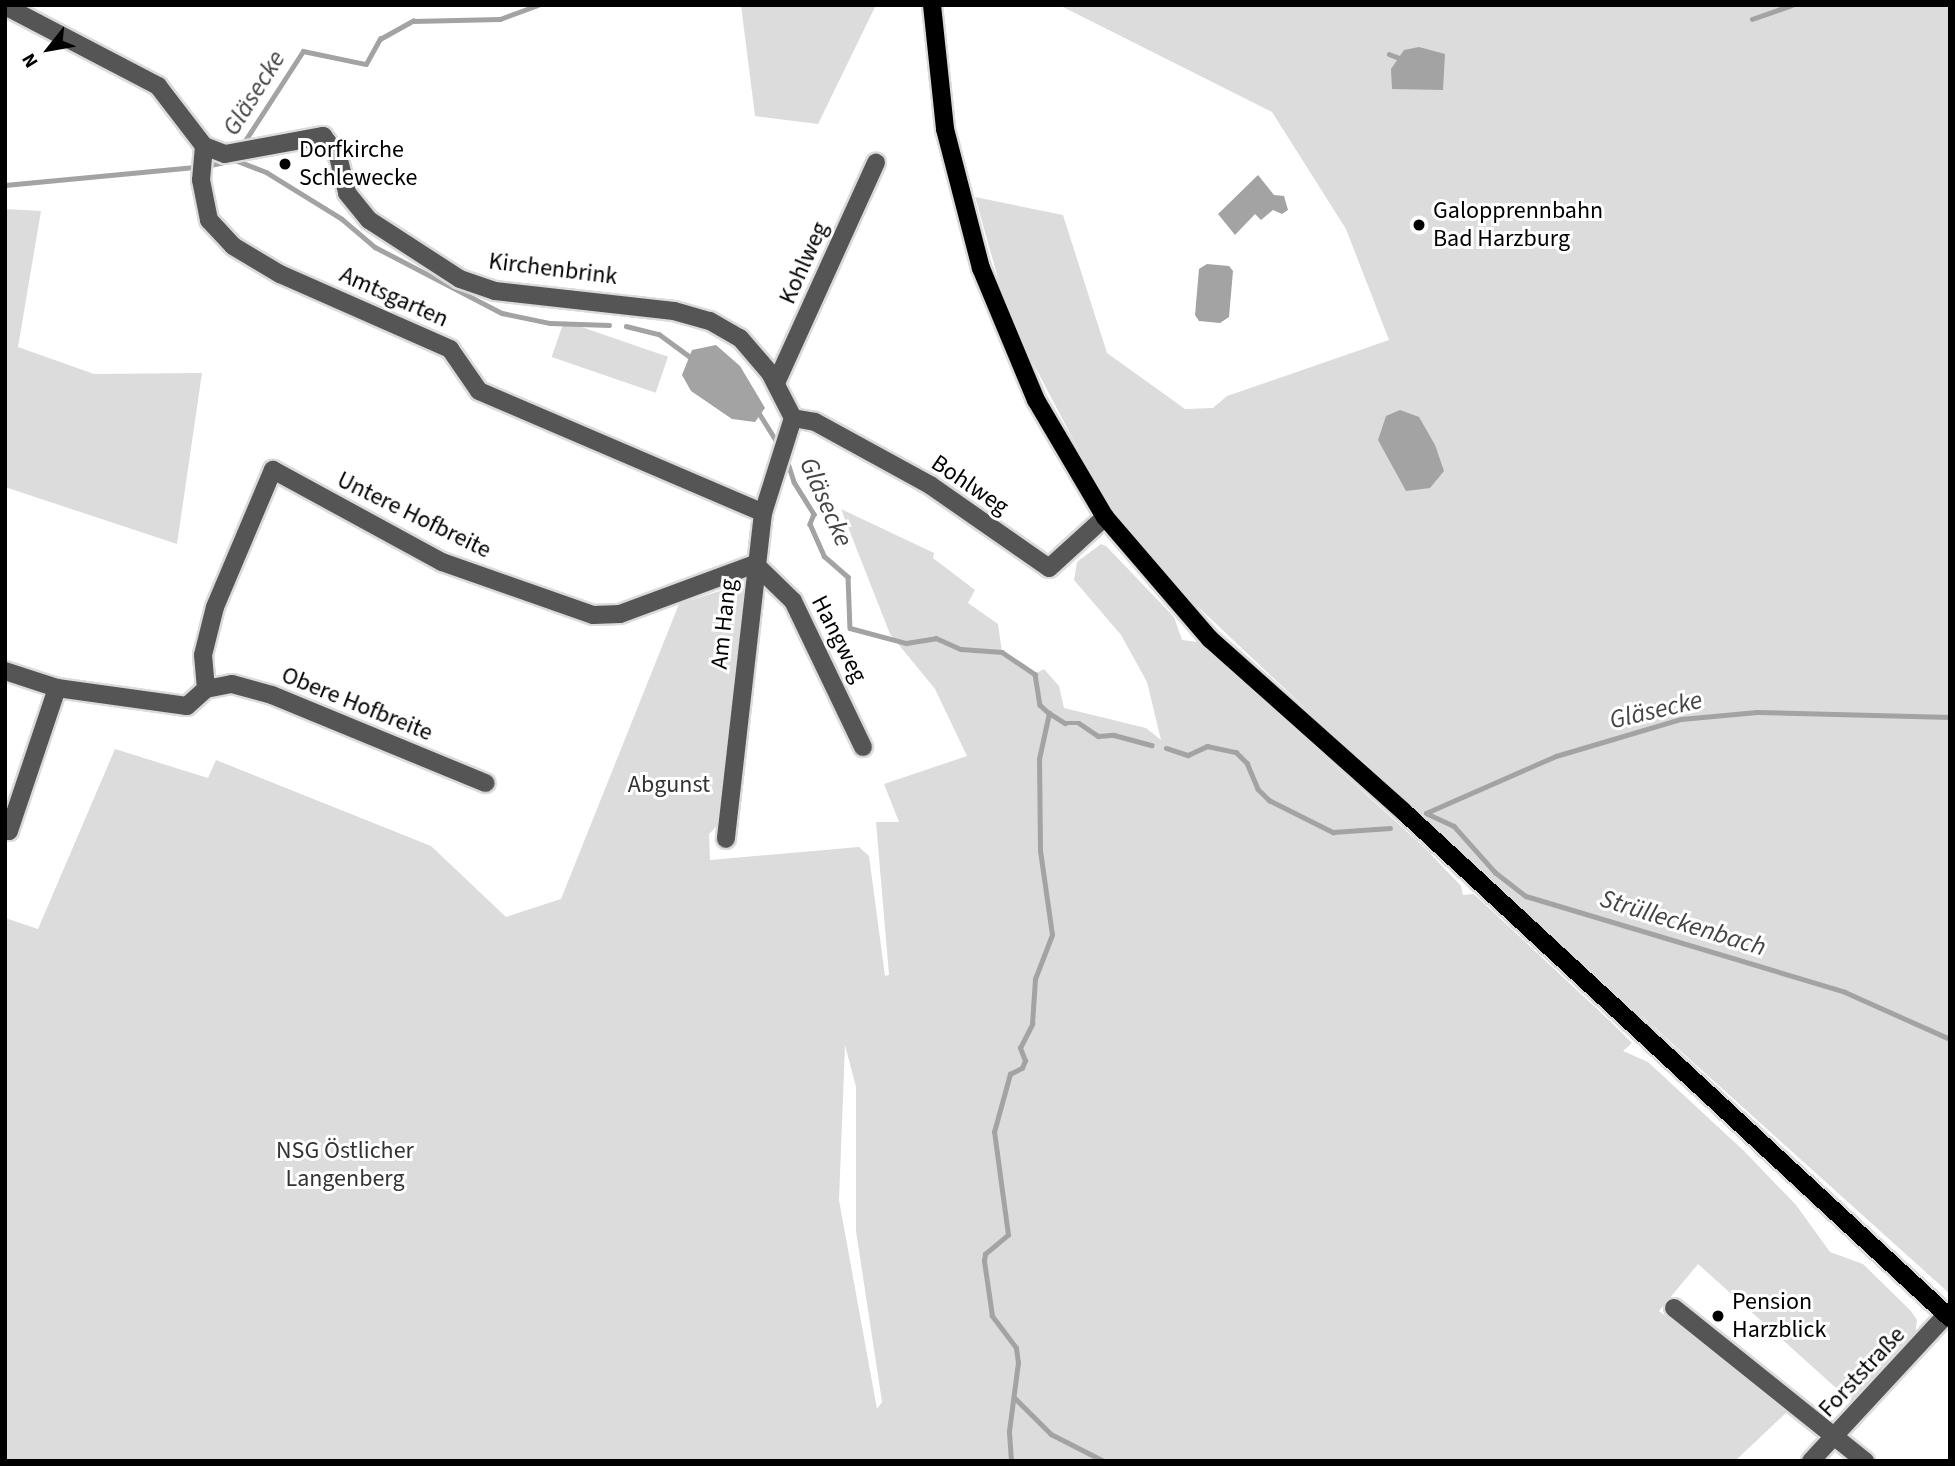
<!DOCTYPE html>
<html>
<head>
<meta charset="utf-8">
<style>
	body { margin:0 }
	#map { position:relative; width:1955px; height:1466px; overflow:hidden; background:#fff; font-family:"Source Sans 3",sans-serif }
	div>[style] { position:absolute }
	.green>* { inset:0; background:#dcdcdc; transform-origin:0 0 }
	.water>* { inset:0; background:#a3a3a3 }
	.stream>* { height:4.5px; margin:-2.25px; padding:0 2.25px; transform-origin:2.25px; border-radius:2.25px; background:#a3a3a3 }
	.roads { filter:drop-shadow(2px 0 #dbdbdb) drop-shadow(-2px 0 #dbdbdb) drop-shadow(0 2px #dbdbdb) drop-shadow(0 -2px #dbdbdb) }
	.minor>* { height:18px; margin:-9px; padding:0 9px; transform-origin:9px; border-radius:9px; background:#555 }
	.major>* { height:18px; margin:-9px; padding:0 9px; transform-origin:9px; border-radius:9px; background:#000 }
	.dots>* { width:19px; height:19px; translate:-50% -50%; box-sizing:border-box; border:4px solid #fff; border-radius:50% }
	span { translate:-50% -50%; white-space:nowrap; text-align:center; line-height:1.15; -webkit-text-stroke:6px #fff; paint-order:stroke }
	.poi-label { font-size:24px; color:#000 }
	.left { translate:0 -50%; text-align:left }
	.street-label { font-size:24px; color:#000 }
	.park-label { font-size:24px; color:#333 }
	.water-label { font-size:26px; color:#444; font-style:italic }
	.frame { position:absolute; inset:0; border:7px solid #000; pointer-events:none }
	.north { position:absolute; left:14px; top:14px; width:70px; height:70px; -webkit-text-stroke:5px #fff; paint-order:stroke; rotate:239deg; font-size:19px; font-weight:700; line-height:28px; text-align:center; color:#000 }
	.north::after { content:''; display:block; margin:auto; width:24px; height:32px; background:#000; clip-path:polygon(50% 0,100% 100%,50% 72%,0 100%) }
</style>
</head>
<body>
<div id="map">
	<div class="green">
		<div style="clip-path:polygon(741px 5px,876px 5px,818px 124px,755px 116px)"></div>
		<div style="clip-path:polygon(1059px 5px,1950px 5px,1950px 1294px,1411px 808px,1175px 585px,1109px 508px,1009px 317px,975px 197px,1063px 215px,1107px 353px,1185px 409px,1213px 408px,1227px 396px,1389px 340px,1346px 229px,1272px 112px)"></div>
		<div style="clip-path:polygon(5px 209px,41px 211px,18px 347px,94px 374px,202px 373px,177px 544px,5px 487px)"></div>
		<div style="left:564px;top:321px;width:110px;height:38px;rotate:19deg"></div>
		<div style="clip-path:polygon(evenodd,841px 509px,934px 553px,933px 558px,975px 590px,968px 603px,998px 624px,1002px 652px,1035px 674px,1044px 669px,1059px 686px,1064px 708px,1146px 728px,1161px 740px,1147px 682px,1121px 635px,1074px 580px,1077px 562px,1101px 544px,1106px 546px,1174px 617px,1182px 640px,1198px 642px,1425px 848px,1461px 886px,1463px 895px,1474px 894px,1610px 1021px,1632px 1043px,1623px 1051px,1648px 1062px,1744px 1151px,1796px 1205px,1830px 1252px,1863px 1264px,1911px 1311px,1917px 1320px,1915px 1336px,1855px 1405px,1698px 1264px,1659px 1311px,1788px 1411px,1735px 1461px,5px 1461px,5px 918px,38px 929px,115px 749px,208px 778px,216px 760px,431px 846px,506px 917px,561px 899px,679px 604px,751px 581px,723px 820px,709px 834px,710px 860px,859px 847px,869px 856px,885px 976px,889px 975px,876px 822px,899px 822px,884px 784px,967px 756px,935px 689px,890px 634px,841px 509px,845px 1045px,856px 1087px,856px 1231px,882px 1402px,877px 1409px,839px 1200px,845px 1045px)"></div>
	</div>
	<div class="water">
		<div style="clip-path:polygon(1419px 47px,1445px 54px,1443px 90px,1392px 89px,1391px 69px,1404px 50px)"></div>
		<div style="clip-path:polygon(1258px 175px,1274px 195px,1284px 196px,1288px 210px,1282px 214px,1273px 210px,1261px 220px,1255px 214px,1235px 235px,1218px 214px)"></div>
		<div style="clip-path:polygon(1207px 264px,1229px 266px,1233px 271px,1229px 317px,1220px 323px,1199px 321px,1195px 315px,1199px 269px)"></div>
		<div style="clip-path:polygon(716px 345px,740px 366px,765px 408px,755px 422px,732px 419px,691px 391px,682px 375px,692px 350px)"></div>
		<div style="clip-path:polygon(1400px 410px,1419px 417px,1435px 445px,1444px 471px,1430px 488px,1406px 491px,1378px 440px,1386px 416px)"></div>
	</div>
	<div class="stream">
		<div style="left:1752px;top:19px;width:42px;rotate:-19.3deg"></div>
		<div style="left:1389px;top:54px;width:17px;rotate:21deg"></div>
		<div style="left:241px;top:147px;width:114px;rotate:-57.1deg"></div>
		<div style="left:303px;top:51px;width:64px;rotate:11.7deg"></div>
		<div style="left:366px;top:64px;width:29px;rotate:-61deg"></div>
		<div style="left:380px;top:39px;width:38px;rotate:-29deg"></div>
		<div style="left:413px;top:21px;width:87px;rotate:-1.3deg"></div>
		<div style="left:500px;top:19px;width:40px;rotate:-20.2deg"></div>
		<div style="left:206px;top:166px;width:30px;rotate:-12deg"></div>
		<div style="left:235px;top:160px;width:33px;rotate:21deg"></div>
		<div style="left:266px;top:172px;width:89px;rotate:31.7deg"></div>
		<div style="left:342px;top:219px;width:43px;rotate:40.3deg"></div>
		<div style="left:375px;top:247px;width:143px;rotate:27.5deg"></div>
		<div style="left:502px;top:313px;width:49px;rotate:11.8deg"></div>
		<div style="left:550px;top:323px;width:59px;rotate:1.9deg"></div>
		<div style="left:5px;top:185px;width:193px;rotate:-5.4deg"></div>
		<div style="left:626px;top:326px;width:34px;rotate:14deg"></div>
		<div style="left:659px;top:334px;width:42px;rotate:36.3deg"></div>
		<div style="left:759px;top:413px;width:36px;rotate:58deg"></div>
		<div style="left:786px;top:457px;width:26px;rotate:72deg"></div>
		<div style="left:794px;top:482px;width:38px;rotate:58deg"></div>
		<div style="left:814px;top:514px;width:11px;rotate:112deg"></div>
		<div style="left:810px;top:524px;width:35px;rotate:66deg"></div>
		<div style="left:824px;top:556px;width:32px;rotate:41deg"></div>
		<div style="left:848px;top:577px;width:51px;rotate:87.8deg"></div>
		<div style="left:850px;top:628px;width:58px;rotate:15deg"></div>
		<div style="left:906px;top:643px;width:30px;rotate:-9deg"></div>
		<div style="left:936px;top:638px;width:27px;rotate:24deg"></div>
		<div style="left:961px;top:649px;width:41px;rotate:4.2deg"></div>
		<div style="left:1002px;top:652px;width:40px;rotate:34deg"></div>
		<div style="left:1035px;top:674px;width:31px;rotate:81deg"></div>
		<div style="left:1040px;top:705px;width:12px;rotate:42deg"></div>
		<div style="left:1049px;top:713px;width:19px;rotate:32deg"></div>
		<div style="left:1065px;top:723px;width:14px"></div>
		<div style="left:1079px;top:723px;width:23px;rotate:34deg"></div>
		<div style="left:1098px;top:736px;width:16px;rotate:-4deg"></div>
		<div style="left:1114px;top:735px;width:39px;rotate:15deg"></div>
		<div style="left:1166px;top:748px;width:23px;rotate:18deg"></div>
		<div style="left:1188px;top:755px;width:21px;rotate:-25deg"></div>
		<div style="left:1207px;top:746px;width:30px;rotate:12deg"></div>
		<div style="left:1236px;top:752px;width:16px;rotate:45deg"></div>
		<div style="left:1247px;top:763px;width:28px;rotate:67deg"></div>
		<div style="left:1258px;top:789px;width:16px;rotate:45deg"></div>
		<div style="left:1269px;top:800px;width:72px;rotate:26.6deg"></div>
		<div style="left:1333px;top:832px;width:57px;rotate:-4deg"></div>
		<div style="left:1426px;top:813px;width:31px;rotate:25deg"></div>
		<div style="left:1454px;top:826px;width:62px;rotate:48.3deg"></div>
		<div style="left:1495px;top:872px;width:39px;rotate:38deg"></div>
		<div style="left:1526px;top:896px;width:333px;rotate:16.7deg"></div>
		<div style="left:1845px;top:992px;width:115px;rotate:24.1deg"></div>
		<div style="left:1426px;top:813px;width:142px;rotate:-23.7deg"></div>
		<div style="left:1556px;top:756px;width:130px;rotate:-16.5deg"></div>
		<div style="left:1681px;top:719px;width:76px;rotate:-5.3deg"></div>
		<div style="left:1757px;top:712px;width:193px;rotate:1.5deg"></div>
		<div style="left:1015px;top:1398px;width:51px;rotate:45deg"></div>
		<div style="left:1051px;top:1434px;width:59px;rotate:27deg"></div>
		<div style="left:1011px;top:1461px;width:30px;rotate:-94deg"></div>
		<div style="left:1009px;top:1431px;width:69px;rotate:-82.5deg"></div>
		<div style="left:1018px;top:1363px;width:15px;rotate:-98deg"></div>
		<div style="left:1016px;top:1348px;width:40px;rotate:-127deg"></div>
		<div style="left:992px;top:1316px;width:56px;rotate:-98.3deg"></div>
		<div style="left:984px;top:1261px;width:7px;rotate:-82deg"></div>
		<div style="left:985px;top:1254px;width:30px;rotate:-40deg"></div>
		<div style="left:1008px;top:1235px;width:104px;rotate:-97.7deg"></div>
		<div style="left:994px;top:1132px;width:60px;rotate:-74.6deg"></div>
		<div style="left:1010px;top:1074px;width:13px;rotate:-27deg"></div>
		<div style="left:1022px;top:1068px;width:8px;rotate:-67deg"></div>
		<div style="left:1025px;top:1061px;width:14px;rotate:-111deg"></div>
		<div style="left:1020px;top:1048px;width:27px;rotate:-63deg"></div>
		<div style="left:1032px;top:1024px;width:45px;rotate:-86.2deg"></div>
		<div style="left:1035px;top:979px;width:47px;rotate:-68.9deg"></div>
		<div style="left:1052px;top:935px;width:85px;rotate:-98.1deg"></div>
		<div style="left:1040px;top:851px;width:92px;rotate:-90.6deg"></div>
		<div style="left:1039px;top:759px;width:47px;rotate:-77.7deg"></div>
	</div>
	<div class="roads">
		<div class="minor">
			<div style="left:5px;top:6px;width:173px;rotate:27.6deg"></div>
			<div style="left:158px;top:86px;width:76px;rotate:52.5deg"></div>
			<div style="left:204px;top:146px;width:22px;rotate:21deg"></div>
			<div style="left:225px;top:154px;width:100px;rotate:-10.4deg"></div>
			<div style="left:323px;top:136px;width:25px;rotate:53deg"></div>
			<div style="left:338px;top:156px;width:38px;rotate:76deg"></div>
			<div style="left:347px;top:193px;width:35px;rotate:51deg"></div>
			<div style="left:369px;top:220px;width:108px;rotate:33deg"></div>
			<div style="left:460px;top:279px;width:37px;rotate:19deg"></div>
			<div style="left:495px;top:291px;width:180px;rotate:6.4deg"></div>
			<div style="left:674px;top:311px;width:37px;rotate:16deg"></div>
			<div style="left:710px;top:321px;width:34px;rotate:30deg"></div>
			<div style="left:740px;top:338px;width:46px;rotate:49.4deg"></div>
			<div style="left:770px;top:373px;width:51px;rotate:62.9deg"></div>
			<div style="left:793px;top:418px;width:100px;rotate:107.5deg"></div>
			<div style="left:763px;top:513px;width:328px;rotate:96.5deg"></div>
			<div style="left:204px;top:146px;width:34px;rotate:95deg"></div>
			<div style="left:201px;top:180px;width:41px;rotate:78.7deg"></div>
			<div style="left:209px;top:220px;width:35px;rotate:47deg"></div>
			<div style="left:233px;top:246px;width:55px;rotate:30.8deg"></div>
			<div style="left:280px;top:274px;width:186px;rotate:23.8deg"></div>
			<div style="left:450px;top:349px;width:51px;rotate:55.4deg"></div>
			<div style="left:479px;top:391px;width:309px;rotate:23.2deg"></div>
			<div style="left:776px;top:383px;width:242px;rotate:-65.6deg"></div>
			<div style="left:793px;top:418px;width:22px;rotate:10deg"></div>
			<div style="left:815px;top:422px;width:131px;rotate:28.7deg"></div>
			<div style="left:930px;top:485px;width:145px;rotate:34.9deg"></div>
			<div style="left:1049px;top:568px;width:76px;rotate:-42.3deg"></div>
			<div style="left:5px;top:671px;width:55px;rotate:18.1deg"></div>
			<div style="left:57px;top:688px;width:131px;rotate:7.9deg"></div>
			<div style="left:187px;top:706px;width:25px;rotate:-42deg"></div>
			<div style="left:206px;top:689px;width:26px;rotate:-11deg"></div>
			<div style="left:232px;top:684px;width:41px;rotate:15.4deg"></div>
			<div style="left:272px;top:695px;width:231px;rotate:22.4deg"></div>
			<div style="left:206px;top:689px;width:34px;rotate:-95deg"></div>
			<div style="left:203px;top:655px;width:49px;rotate:-76deg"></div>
			<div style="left:215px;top:607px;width:149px;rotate:-67.1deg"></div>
			<div style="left:273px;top:470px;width:192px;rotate:28.6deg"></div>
			<div style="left:442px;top:562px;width:160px;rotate:19.3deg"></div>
			<div style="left:593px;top:615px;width:27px;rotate:-2deg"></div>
			<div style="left:620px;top:614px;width:144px;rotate:-20.3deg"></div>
			<div style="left:755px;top:564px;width:53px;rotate:44.2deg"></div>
			<div style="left:793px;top:601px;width:162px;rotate:64.4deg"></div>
			<div style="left:5px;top:830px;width:4px;rotate:14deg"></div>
			<div style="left:9px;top:831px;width:151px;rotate:-71.4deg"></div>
			<div style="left:1674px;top:1308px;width:245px;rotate:38.7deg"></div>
			<div style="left:1811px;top:1461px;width:199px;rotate:-47.2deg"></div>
		</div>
		<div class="major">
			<div style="left:932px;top:5px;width:125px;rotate:84deg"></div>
			<div style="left:945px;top:129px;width:144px;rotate:75.5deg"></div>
			<div style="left:981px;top:268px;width:143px;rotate:67.4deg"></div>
			<div style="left:1036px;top:400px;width:136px;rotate:59.5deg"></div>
			<div style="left:1105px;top:517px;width:161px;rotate:49.3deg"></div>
			<div style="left:1210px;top:639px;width:259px;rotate:41.7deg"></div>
			<div style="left:1403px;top:811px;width:746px;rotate:42.83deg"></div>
		</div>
	</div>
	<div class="dots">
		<div style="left:285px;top:164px;background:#000"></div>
		<div style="left:1419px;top:225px;background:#000"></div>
		<div style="left:1718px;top:1316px;background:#000"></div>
	</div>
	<div class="poi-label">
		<span class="left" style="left:299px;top:164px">Dorfkirche<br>Schlewecke</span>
		<span class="left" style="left:1433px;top:225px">Galopprennbahn<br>Bad Harzburg</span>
		<span class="left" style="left:1732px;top:1316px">Pension<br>Harzblick</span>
	</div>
	<div class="street-label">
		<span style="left:804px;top:263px;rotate:-66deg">Kohlweg</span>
		<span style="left:553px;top:269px;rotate:7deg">Kirchenbrink</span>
		<span style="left:394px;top:297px;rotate:24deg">Amtsgarten</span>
		<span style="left:970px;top:485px;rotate:34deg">Bohlweg</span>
		<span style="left:414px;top:515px;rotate:26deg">Untere Hofbreite</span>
		<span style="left:724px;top:624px;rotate:-84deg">Am Hang</span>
		<span style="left:839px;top:639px;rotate:63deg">Hangweg</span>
		<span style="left:357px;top:704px;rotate:22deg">Obere Hofbreite</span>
		<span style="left:1862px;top:1372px;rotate:-47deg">Forststraße</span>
	</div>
	<div class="park-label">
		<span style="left:669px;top:785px">Abgunst</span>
		<span style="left:345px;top:1165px">NSG Östlicher<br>Langenberg</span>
	</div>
	<div class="water-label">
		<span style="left:254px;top:93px;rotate:-58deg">Gläsecke</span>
		<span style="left:826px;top:502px;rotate:66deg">Gläsecke</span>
		<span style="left:1656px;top:710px;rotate:-13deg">Gläsecke</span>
		<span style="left:1683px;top:923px;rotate:17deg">Strülleckenbach</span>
	</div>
	<div class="frame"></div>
	<div class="north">N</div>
</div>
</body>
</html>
